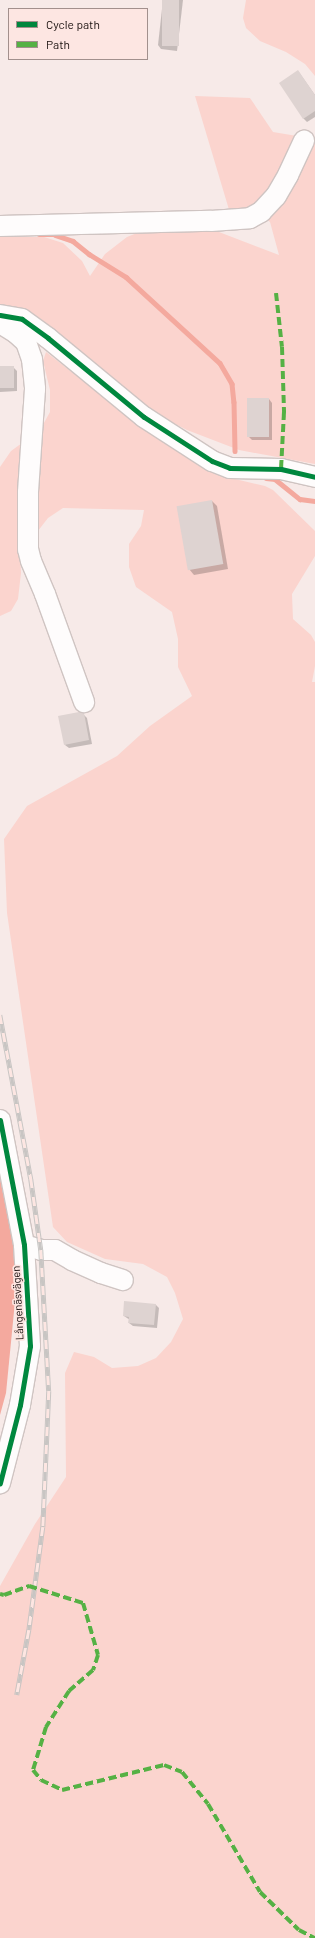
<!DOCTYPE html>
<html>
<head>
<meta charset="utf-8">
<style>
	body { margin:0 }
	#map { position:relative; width:315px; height:1938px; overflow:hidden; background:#f7eae8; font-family:Barlow,sans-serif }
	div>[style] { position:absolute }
	.green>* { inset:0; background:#fbd4ce }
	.water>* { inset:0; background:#f4a99e }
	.shadow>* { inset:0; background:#0003 }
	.stream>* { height:4.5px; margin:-2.25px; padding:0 2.25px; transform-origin:2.25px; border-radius:2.25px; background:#f4a99e }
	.building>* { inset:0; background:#ded3d1; transform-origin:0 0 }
	.roads { filter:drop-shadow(1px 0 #cfc4c2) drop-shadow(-1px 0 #cfc4c2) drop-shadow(0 1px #cfc4c2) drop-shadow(0 -1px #cfc4c2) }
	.minor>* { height:20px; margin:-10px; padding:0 10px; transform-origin:10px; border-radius:10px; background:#fefcfc }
	.rail>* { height:4.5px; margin-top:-2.25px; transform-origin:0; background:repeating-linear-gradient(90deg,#fde6e2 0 9px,#c8c5c3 0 18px); box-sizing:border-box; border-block:1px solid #c8c5c3 }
	.quiet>* { height:4px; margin-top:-2px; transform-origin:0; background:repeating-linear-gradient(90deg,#55b144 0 8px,transparent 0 12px) }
	.cycleway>* { height:5px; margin:-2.5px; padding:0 2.5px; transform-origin:2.5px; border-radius:2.5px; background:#00873e }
	span { translate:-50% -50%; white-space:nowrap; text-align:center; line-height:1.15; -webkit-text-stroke:3.5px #fde6e2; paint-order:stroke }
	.street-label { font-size:11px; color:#19100e }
	.legend { position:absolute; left:8px; top:8px; width:140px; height:52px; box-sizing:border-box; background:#fde6e2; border:1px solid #a2908d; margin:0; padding:5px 7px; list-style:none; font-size:12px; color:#19100e }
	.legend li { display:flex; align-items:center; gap:8px; height:20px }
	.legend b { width:20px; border:1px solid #a2908d }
</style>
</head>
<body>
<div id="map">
	<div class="green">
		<div style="clip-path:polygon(246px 0,315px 0,315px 76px,305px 64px,286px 52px,260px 41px,246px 28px,243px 18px)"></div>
		<div style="clip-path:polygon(195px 96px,250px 98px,273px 132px,315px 139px,315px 464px,239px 450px,187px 430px,148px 410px,117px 386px,45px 323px,19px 308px,0 305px,0 237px,44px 237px,63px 243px,82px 261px,90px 276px,105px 254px,127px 237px,147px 229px,206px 227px,279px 255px,270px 222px,253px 208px,230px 213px)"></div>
		<div style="clip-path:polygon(46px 352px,145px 429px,206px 469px,235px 479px,265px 486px,273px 490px,315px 531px,315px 556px,292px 594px,293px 619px,311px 635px,315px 642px,315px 666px,312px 682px,315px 682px,315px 1938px,0 1938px,0 1586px,35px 1524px,66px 1477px,65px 1373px,74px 1352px,94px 1357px,112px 1368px,138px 1366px,156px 1358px,171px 1342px,183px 1319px,175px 1293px,167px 1277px,143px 1264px,105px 1259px,67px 1242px,53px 1227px,7px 913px,4px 839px,27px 806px,117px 756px,150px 726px,192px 696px,178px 667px,178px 639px,172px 612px,136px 587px,129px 567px,129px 544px,141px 526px,144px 510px,63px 508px,48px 518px,20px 554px,21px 573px,18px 599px,11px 611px,0 616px,0 467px,11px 451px,40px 430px,50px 412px,50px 390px,43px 361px)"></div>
	</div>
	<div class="water">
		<div style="clip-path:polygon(0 1178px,5px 1185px,17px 1250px,17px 1281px,6px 1393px,0 1415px)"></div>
	</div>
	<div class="shadow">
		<div style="clip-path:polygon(163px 0,183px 0,177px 51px,161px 49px,158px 45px)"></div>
		<div style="clip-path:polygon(298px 71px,315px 95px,315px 117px,307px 122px,303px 118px)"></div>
		<div style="clip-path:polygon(0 367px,13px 367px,17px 371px,17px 391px,0 392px)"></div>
		<div style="clip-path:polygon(269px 399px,272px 403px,272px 440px,252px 440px,248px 436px)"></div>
		<div style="clip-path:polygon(212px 501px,217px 506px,228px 569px,194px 575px,189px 569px)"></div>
		<div style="clip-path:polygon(83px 714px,87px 718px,92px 744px,69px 748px,65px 745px)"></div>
		<div style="clip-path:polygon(156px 1305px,159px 1308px,157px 1328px,133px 1326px,129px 1323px,130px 1320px,124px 1316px)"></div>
	</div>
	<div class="stream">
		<div style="left:39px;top:235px;width:16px"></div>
		<div style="left:55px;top:235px;width:19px;rotate:18deg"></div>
		<div style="left:73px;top:241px;width:21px;rotate:39deg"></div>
		<div style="left:89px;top:254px;width:44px;rotate:31.9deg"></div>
		<div style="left:126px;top:277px;width:127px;rotate:42.5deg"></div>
		<div style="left:220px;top:363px;width:24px;rotate:60deg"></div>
		<div style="left:232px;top:384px;width:18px;rotate:84deg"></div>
		<div style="left:234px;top:402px;width:49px;rotate:88.8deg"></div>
		<div style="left:266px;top:478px;width:9px;rotate:6deg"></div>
		<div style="left:275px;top:479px;width:32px;rotate:39deg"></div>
		<div style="left:300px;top:499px;width:15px;rotate:8deg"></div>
	</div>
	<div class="building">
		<div style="left:162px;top:0;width:17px;height:46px"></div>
		<div style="clip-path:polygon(298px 70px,315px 95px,315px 111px,303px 119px,279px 83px)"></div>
		<div style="left:0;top:366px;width:14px;height:22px"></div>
		<div style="left:247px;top:398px;width:22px;height:39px"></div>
		<div style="left:212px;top:500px;width:65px;height:36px;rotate:80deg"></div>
		<div style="clip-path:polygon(79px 712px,84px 713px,89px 740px,64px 745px,58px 716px)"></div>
		<div style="clip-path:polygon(124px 1301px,156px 1304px,154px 1325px,128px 1323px,129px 1317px,123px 1316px)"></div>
	</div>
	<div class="roads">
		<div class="minor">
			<div style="left:0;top:226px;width:211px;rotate:-1.4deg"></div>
			<div style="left:211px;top:221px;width:39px;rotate:-4deg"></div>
			<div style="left:250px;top:218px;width:13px;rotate:-29deg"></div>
			<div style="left:261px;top:212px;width:22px;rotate:-47deg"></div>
			<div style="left:276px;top:196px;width:24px;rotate:-60deg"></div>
			<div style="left:288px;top:175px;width:38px;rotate:-65deg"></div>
			<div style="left:0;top:315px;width:22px;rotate:10deg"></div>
			<div style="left:22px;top:319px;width:32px;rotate:36deg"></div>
			<div style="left:48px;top:338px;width:124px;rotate:39.5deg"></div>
			<div style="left:144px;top:417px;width:81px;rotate:32.9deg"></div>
			<div style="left:212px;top:461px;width:19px;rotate:21deg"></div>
			<div style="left:230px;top:468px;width:51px;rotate:1.1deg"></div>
			<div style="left:281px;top:469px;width:35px;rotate:13deg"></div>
			<div style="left:0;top:323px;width:19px;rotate:32deg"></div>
			<div style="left:16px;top:333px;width:13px;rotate:42deg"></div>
			<div style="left:26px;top:342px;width:18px;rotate:71deg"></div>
			<div style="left:32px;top:359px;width:30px;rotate:84deg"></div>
			<div style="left:35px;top:389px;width:104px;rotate:93.9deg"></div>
			<div style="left:28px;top:493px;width:56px;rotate:90deg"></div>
			<div style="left:28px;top:549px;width:12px;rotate:76deg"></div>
			<div style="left:31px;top:561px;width:36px;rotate:67deg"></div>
			<div style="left:45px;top:594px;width:115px;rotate:70.1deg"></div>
			<div style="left:0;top:1120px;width:127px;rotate:79.1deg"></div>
			<div style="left:24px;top:1245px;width:101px;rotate:86.6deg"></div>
			<div style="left:30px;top:1346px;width:60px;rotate:99.6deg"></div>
			<div style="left:20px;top:1405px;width:81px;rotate:104.4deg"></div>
			<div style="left:24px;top:1245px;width:18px;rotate:16deg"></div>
			<div style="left:41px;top:1250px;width:14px"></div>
			<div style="left:55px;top:1250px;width:20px;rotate:30deg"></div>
			<div style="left:72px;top:1260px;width:32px;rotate:24deg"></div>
			<div style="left:101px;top:1273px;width:23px;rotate:18deg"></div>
		</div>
	</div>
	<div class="rail">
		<div style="left:0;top:1015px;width:167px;rotate:79.3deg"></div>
		<div style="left:31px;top:1179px;width:72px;rotate:82deg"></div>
		<div style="left:41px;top:1250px;width:141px;rotate:86.8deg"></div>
		<div style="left:49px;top:1391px;width:136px;rotate:92.5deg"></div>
		<div style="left:43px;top:1527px;width:104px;rotate:97.7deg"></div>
		<div style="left:29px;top:1630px;width:66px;rotate:100.5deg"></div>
	</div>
	<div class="quiet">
		<div style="left:276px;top:293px;width:54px;rotate:83.7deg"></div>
		<div style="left:282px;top:347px;width:65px;rotate:88.2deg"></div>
		<div style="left:284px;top:412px;width:57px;rotate:93deg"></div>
		<div style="left:0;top:1594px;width:4px;rotate:14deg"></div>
		<div style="left:4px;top:1595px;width:27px;rotate:-20deg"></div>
		<div style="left:29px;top:1586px;width:57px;rotate:17.5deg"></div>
		<div style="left:83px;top:1603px;width:54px;rotate:73.9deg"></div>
		<div style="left:98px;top:1655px;width:16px;rotate:108deg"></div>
		<div style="left:93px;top:1670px;width:32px;rotate:139deg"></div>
		<div style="left:69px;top:1691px;width:43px;rotate:122.6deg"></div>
		<div style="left:46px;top:1727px;width:45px;rotate:106.8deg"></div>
		<div style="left:33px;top:1770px;width:13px;rotate:51deg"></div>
		<div style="left:41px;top:1780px;width:23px;rotate:25deg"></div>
		<div style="left:62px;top:1790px;width:105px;rotate:-13.8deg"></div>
		<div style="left:164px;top:1765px;width:19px;rotate:21deg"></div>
		<div style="left:182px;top:1772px;width:41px;rotate:50.9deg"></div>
		<div style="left:208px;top:1804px;width:102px;rotate:59.4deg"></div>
		<div style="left:260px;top:1892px;width:54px;rotate:44.3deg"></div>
		<div style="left:299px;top:1930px;width:18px;rotate:27deg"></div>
	</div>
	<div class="cycleway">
		<div style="left:0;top:315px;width:22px;rotate:10deg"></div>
		<div style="left:22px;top:319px;width:32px;rotate:36deg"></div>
		<div style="left:48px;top:338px;width:124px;rotate:39.5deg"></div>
		<div style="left:144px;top:417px;width:81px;rotate:32.9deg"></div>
		<div style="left:212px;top:461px;width:19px;rotate:21deg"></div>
		<div style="left:230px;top:468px;width:51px;rotate:1.1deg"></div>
		<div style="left:281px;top:469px;width:35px;rotate:13deg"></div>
		<div style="left:0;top:1120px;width:127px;rotate:79.1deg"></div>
		<div style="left:24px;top:1245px;width:101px;rotate:86.6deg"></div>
		<div style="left:30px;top:1346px;width:60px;rotate:99.6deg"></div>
		<div style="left:20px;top:1405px;width:81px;rotate:104.4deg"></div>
	</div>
	<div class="street-label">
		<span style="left:18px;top:1303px;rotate:-93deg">Långenäsvägen</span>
	</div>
	<ul class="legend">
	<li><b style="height:5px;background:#00873e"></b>Cycle path</li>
	<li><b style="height:5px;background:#55b144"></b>Path</li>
	</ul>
</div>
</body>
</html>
